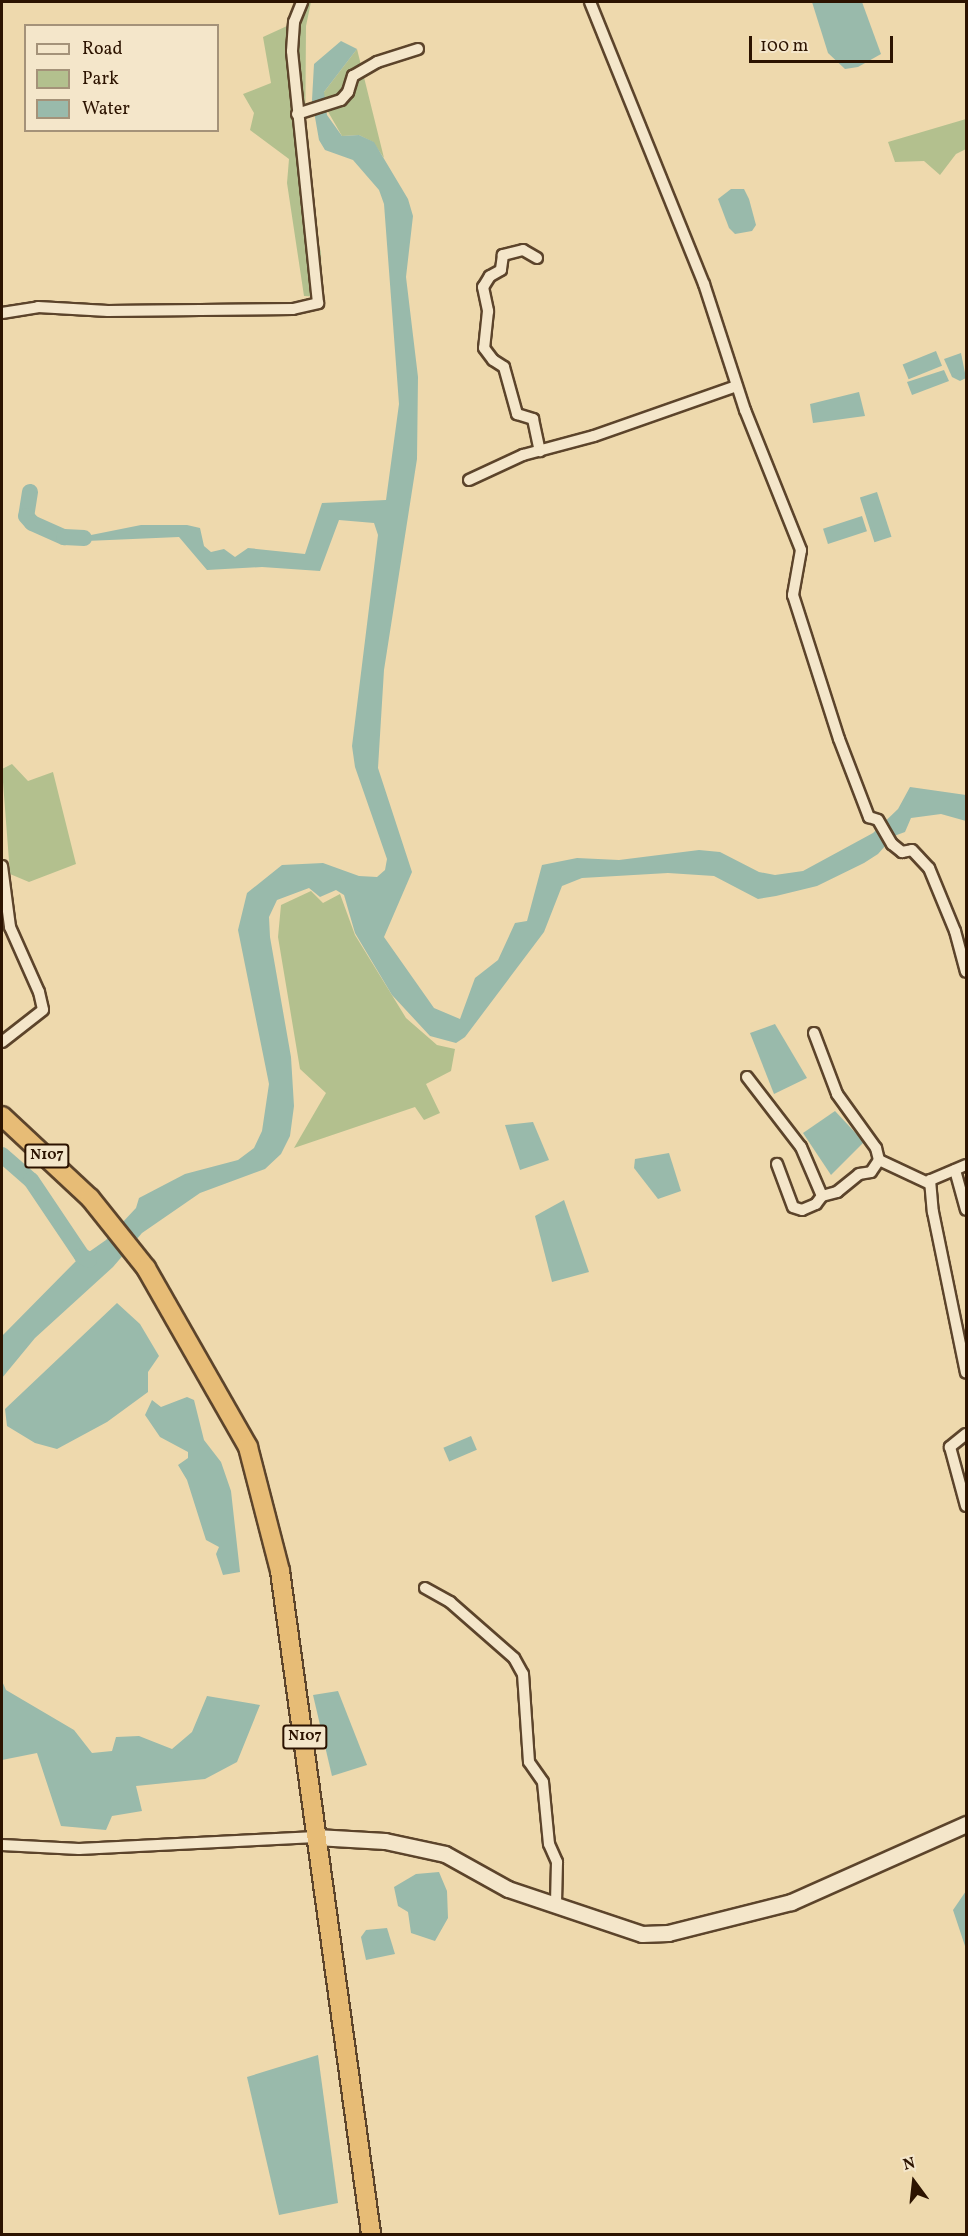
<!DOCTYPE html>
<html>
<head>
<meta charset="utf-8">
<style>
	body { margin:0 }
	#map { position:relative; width:968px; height:2236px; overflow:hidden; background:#eed9ad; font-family:Vollkorn,serif }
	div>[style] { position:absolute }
	.green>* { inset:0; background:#b3c08e }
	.water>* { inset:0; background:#99baab; transform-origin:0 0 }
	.river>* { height:16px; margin:-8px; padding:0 8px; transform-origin:8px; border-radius:8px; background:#99baab }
	.roads { filter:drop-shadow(2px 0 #5c442b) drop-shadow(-2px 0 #5c442b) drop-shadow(0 2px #5c442b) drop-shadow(0 -2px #5c442b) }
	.minor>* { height:10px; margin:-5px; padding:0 5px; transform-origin:5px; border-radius:5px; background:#f4e6ca }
	.secondary>* { height:15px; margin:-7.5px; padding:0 7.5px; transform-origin:7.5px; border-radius:7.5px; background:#f4e6ca }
	.trunk>* { height:18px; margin:-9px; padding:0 9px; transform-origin:9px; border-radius:9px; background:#e7bc76 }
	span { translate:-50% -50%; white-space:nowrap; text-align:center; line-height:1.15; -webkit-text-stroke:6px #f4e6ca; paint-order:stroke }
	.shield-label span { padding:2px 4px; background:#f4e6ca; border:2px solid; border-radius:4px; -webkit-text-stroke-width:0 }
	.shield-label { font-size:15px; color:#2c1300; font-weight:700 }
	.frame { position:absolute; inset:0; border:3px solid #2c1300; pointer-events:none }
	.legend { position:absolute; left:24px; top:24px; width:195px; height:108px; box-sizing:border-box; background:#f4e6ca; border:2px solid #a49279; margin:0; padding:8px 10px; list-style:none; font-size:18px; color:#2c1300 }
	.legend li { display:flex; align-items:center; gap:12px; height:30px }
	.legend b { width:30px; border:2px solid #a49279 }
	.north { position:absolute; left:884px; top:2152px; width:60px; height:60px; -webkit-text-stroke:4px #f4e6ca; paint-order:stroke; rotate:345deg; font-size:16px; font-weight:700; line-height:24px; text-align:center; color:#2c1300 }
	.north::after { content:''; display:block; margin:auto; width:21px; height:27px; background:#2c1300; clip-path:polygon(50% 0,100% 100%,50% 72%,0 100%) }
	.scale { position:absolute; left:749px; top:36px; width:144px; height:27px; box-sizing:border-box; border:3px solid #2c1300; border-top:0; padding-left:8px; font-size:18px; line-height:21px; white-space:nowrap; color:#2c1300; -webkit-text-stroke:4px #f4e6ca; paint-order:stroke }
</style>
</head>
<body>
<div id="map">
	<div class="green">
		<div style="clip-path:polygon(296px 2px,311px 2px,306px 26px,305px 159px,313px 227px,321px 252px,322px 297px,304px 296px,287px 183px,289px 159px,250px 130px,254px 113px,243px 94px,271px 83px,263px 37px,287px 26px)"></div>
		<div style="clip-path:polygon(357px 49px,384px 158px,373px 142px,359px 135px,342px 136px,323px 103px,324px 92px)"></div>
		<div style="clip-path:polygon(966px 119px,966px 149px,956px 154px,940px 175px,924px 161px,895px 162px,888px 142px)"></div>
		<div style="clip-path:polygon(12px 764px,28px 781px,53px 772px,76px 864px,29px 882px,10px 874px,2px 769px)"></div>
		<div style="clip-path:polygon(311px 891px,323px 903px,340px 894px,355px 935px,406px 1018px,437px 1045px,455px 1049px,451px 1071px,426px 1084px,440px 1113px,424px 1120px,415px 1107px,294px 1148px,326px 1093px,300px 1069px,278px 937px,281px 905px)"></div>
	</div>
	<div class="water">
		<div style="clip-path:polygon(812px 2px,862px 2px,881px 54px,858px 67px,845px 69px,828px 53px)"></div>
		<div style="clip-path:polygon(341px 41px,357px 49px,324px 92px,327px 115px,342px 136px,359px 135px,374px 142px,408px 199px,413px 216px,406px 277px,418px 377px,417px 459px,384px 670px,378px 768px,412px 872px,384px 937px,434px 1008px,460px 1019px,475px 978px,498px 960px,515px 923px,527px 921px,542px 865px,577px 858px,619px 860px,699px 850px,720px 852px,759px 872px,775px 875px,803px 871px,873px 833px,898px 809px,910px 787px,966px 795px,966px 821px,941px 814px,911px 818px,905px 832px,894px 836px,878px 854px,864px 863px,817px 886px,776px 896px,758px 899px,714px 876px,668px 873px,582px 878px,562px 886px,544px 932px,465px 1037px,456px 1043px,430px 1036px,392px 995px,355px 933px,344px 895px,336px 890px,320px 897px,309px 888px,277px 900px,269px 917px,270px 937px,291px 1057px,294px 1106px,290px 1136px,281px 1154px,265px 1169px,200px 1193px,142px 1233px,113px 1267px,35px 1338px,2px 1378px,2px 1336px,76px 1261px,106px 1240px,136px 1208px,139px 1198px,185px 1174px,238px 1160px,254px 1148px,262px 1131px,269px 1084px,238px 930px,247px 893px,282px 865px,323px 863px,359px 876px,377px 877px,385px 870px,387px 859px,355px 767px,352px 746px,378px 535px,374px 523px,339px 520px,320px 571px,262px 567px,207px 570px,179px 537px,63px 542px,64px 531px,91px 535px,141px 525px,187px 525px,200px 528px,204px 546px,211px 552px,224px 549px,235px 557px,248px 548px,305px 554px,322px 503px,386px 500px,399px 404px,384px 204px,379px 190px,353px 160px,325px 150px,319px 140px,312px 100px,314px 64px)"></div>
		<div style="clip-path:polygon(731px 189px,744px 189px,749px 199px,756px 225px,752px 231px,735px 234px,729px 228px,718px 199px)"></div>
		<div style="left:936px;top:351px;width:16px;height:36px;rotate:68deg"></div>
		<div style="clip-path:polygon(961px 353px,966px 378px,960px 381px,952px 377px,944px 359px)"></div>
		<div style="clip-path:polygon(944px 370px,949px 381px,912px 395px,907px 382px)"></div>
		<div style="clip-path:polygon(859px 392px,865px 416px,813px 423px,810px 404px)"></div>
		<div style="left:877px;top:492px;width:47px;height:18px;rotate:72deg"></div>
		<div style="left:862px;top:516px;width:16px;height:41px;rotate:72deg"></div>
		<div style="clip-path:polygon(775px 1024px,807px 1078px,774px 1094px,750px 1033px)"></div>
		<div style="clip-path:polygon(835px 1111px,864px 1142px,831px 1175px,803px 1133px)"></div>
		<div style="clip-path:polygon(533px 1122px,549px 1160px,520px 1170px,505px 1125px)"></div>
		<div style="clip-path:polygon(669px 1153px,681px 1191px,658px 1199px,634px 1168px,635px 1159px)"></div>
		<div style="clip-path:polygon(564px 1200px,589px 1272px,552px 1282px,535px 1216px)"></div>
		<div style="clip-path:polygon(117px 1303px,140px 1324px,159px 1356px,148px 1372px,148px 1392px,107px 1422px,57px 1449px,35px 1443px,7px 1426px,5px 1409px)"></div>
		<div style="clip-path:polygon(187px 1397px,194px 1400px,204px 1440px,221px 1462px,231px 1491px,240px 1572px,223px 1575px,216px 1554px,219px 1547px,206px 1540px,187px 1480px,178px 1465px,188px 1458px,188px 1452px,160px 1437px,145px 1415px,152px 1400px,161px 1407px)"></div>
		<div style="left:471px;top:1436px;width:15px;height:30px;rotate:67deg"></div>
		<div style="clip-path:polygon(2px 1681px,6px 1690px,74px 1730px,92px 1753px,112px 1751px,116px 1737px,139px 1736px,172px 1749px,192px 1732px,207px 1696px,260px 1705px,237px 1762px,205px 1779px,136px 1786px,142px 1811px,112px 1816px,106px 1830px,61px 1826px,37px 1753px,2px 1760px)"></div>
		<div style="clip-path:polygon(338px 1691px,367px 1765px,332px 1776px,313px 1695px)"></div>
		<div style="clip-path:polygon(439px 1872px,447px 1891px,448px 1918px,435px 1941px,411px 1933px,408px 1912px,398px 1906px,394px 1887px,416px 1874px)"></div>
		<div style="clip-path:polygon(966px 1891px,966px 1949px,953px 1910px)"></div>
		<div style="clip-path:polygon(387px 1928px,395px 1954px,366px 1960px,361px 1937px,366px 1930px)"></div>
		<div style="clip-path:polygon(318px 2055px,338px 2203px,279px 2215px,247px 2077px)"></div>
	</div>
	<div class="river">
		<div style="left:30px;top:492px;width:24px;rotate:99deg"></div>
		<div style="left:26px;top:516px;width:9px;rotate:49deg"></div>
		<div style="left:32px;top:523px;width:35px;rotate:24deg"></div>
		<div style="left:64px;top:537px;width:20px;rotate:3deg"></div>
		<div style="left:2px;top:1155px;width:38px;rotate:41deg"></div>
		<div style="left:31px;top:1180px;width:92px;rotate:56.1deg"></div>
		<div style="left:82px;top:1256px;width:8px;rotate:30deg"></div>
	</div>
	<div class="roads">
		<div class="minor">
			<div style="left:590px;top:2px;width:304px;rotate:68deg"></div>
			<div style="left:704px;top:284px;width:133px;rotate:72deg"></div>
			<div style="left:745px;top:410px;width:151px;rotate:68.2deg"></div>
			<div style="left:801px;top:550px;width:46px;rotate:100.1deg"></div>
			<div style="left:793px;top:595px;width:151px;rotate:72.3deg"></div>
			<div style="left:839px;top:739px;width:84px;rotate:69deg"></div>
			<div style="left:869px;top:817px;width:9px;rotate:18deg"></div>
			<div style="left:878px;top:820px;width:28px;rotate:60deg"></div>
			<div style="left:892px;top:844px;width:13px;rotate:39deg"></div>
			<div style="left:902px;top:852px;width:10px;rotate:-11deg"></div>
			<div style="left:912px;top:850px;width:25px;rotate:47deg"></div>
			<div style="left:929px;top:868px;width:68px;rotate:67.6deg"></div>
			<div style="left:955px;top:931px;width:42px;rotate:75deg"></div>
			<div style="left:297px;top:114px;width:46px;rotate:-17.7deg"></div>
			<div style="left:341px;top:100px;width:11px;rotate:-49deg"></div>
			<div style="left:348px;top:92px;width:17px;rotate:-73deg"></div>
			<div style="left:353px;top:76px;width:28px;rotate:-30deg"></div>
			<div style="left:377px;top:62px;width:43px;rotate:-17.6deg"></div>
			<div style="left:537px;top:258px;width:16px;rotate:-150deg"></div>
			<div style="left:523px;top:250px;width:21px;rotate:166deg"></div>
			<div style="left:503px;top:255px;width:15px;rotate:98deg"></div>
			<div style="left:501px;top:270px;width:13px;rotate:151deg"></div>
			<div style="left:490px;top:276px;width:13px;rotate:122deg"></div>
			<div style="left:483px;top:287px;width:25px;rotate:78deg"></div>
			<div style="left:488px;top:311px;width:37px;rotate:96deg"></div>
			<div style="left:484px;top:348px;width:15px;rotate:53deg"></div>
			<div style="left:493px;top:360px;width:13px;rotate:32deg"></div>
			<div style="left:504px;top:367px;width:49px;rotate:74.5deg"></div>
			<div style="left:517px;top:414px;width:17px;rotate:17deg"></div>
			<div style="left:533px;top:419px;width:33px;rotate:78deg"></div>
			<div style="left:2px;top:313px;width:36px;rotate:-9deg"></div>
			<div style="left:38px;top:307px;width:70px;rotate:3.3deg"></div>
			<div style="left:108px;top:311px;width:185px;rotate:-0.6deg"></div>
			<div style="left:293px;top:309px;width:26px;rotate:-13deg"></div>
			<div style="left:318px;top:303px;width:253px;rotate:-95.9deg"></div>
			<div style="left:292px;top:51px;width:29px;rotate:-86deg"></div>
			<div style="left:294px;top:22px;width:22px;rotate:-68deg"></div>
			<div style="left:469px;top:480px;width:60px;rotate:-24.8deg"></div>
			<div style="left:523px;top:455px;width:73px;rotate:-15deg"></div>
			<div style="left:594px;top:436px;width:151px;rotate:-19.3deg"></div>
			<div style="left:2px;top:866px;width:62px;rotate:82.5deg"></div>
			<div style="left:10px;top:927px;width:71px;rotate:66deg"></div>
			<div style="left:39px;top:992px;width:18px;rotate:77deg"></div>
			<div style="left:43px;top:1010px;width:52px;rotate:142deg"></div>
			<div style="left:814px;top:1033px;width:65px;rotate:69.3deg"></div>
			<div style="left:837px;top:1094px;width:67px;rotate:54.2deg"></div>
			<div style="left:876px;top:1148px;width:12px;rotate:76deg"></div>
			<div style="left:879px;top:1160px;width:56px;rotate:25.2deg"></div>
			<div style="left:747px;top:1077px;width:88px;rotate:52.4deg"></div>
			<div style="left:801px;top:1147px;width:53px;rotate:66.8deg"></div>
			<div style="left:822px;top:1196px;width:10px;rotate:127deg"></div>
			<div style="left:816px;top:1204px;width:15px;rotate:157deg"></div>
			<div style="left:802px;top:1210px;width:9px;rotate:-162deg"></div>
			<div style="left:793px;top:1207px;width:46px;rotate:-110.4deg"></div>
			<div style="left:966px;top:1165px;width:39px;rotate:157deg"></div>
			<div style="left:930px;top:1180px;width:32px;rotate:85deg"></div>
			<div style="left:933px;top:1212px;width:164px;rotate:78.4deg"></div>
			<div style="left:955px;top:1170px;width:41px;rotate:74.6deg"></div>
			<div style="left:822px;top:1196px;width:16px;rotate:-15deg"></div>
			<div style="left:837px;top:1192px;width:28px;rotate:-39deg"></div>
			<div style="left:859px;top:1174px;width:12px;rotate:-9deg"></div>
			<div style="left:871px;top:1172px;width:14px;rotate:-56deg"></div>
			<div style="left:966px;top:1434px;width:21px;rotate:141deg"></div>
			<div style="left:950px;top:1447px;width:61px;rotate:74.8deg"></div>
			<div style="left:425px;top:1588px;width:29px;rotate:29deg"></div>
			<div style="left:450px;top:1602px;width:85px;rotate:41.2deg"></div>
			<div style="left:514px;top:1658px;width:18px;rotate:61deg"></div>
			<div style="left:523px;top:1674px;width:88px;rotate:86.1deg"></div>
			<div style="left:529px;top:1762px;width:24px;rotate:55deg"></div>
			<div style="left:543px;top:1782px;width:62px;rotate:84.5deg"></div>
			<div style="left:549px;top:1844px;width:20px;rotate:66deg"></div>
			<div style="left:557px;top:1862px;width:42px;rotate:91.4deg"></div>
			<div style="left:2px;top:1845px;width:77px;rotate:3deg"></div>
			<div style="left:79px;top:1849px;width:237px;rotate:-2.9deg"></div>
		</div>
		<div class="secondary">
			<div style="left:316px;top:1837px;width:69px;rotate:3.3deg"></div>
			<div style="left:385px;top:1841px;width:61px;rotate:12.2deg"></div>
			<div style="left:445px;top:1854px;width:72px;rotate:29.1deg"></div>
			<div style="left:508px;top:1889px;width:141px;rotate:18.6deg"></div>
			<div style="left:642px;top:1934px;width:26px;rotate:-2deg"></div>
			<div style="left:668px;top:1933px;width:127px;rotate:-14.1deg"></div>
			<div style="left:791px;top:1902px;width:192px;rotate:-24deg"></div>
		</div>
		<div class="trunk">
			<div style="left:2px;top:1116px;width:120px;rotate:43deg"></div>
			<div style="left:90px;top:1198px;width:90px;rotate:51.3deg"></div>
			<div style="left:146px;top:1268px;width:206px;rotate:60.3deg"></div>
			<div style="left:248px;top:1447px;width:128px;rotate:75.5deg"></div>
			<div style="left:280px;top:1571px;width:669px;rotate:82.18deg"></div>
		</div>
	</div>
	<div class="shield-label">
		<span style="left:47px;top:1156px">N107</span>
		<span style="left:305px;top:1737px">N107</span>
	</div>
	<div class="frame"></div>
	<ul class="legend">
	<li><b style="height:8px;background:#f4e6ca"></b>Road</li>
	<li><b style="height:16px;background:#b3c08e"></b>Park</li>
	<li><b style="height:16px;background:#99baab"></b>Water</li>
	</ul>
	<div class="north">N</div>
	<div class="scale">100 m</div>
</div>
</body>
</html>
